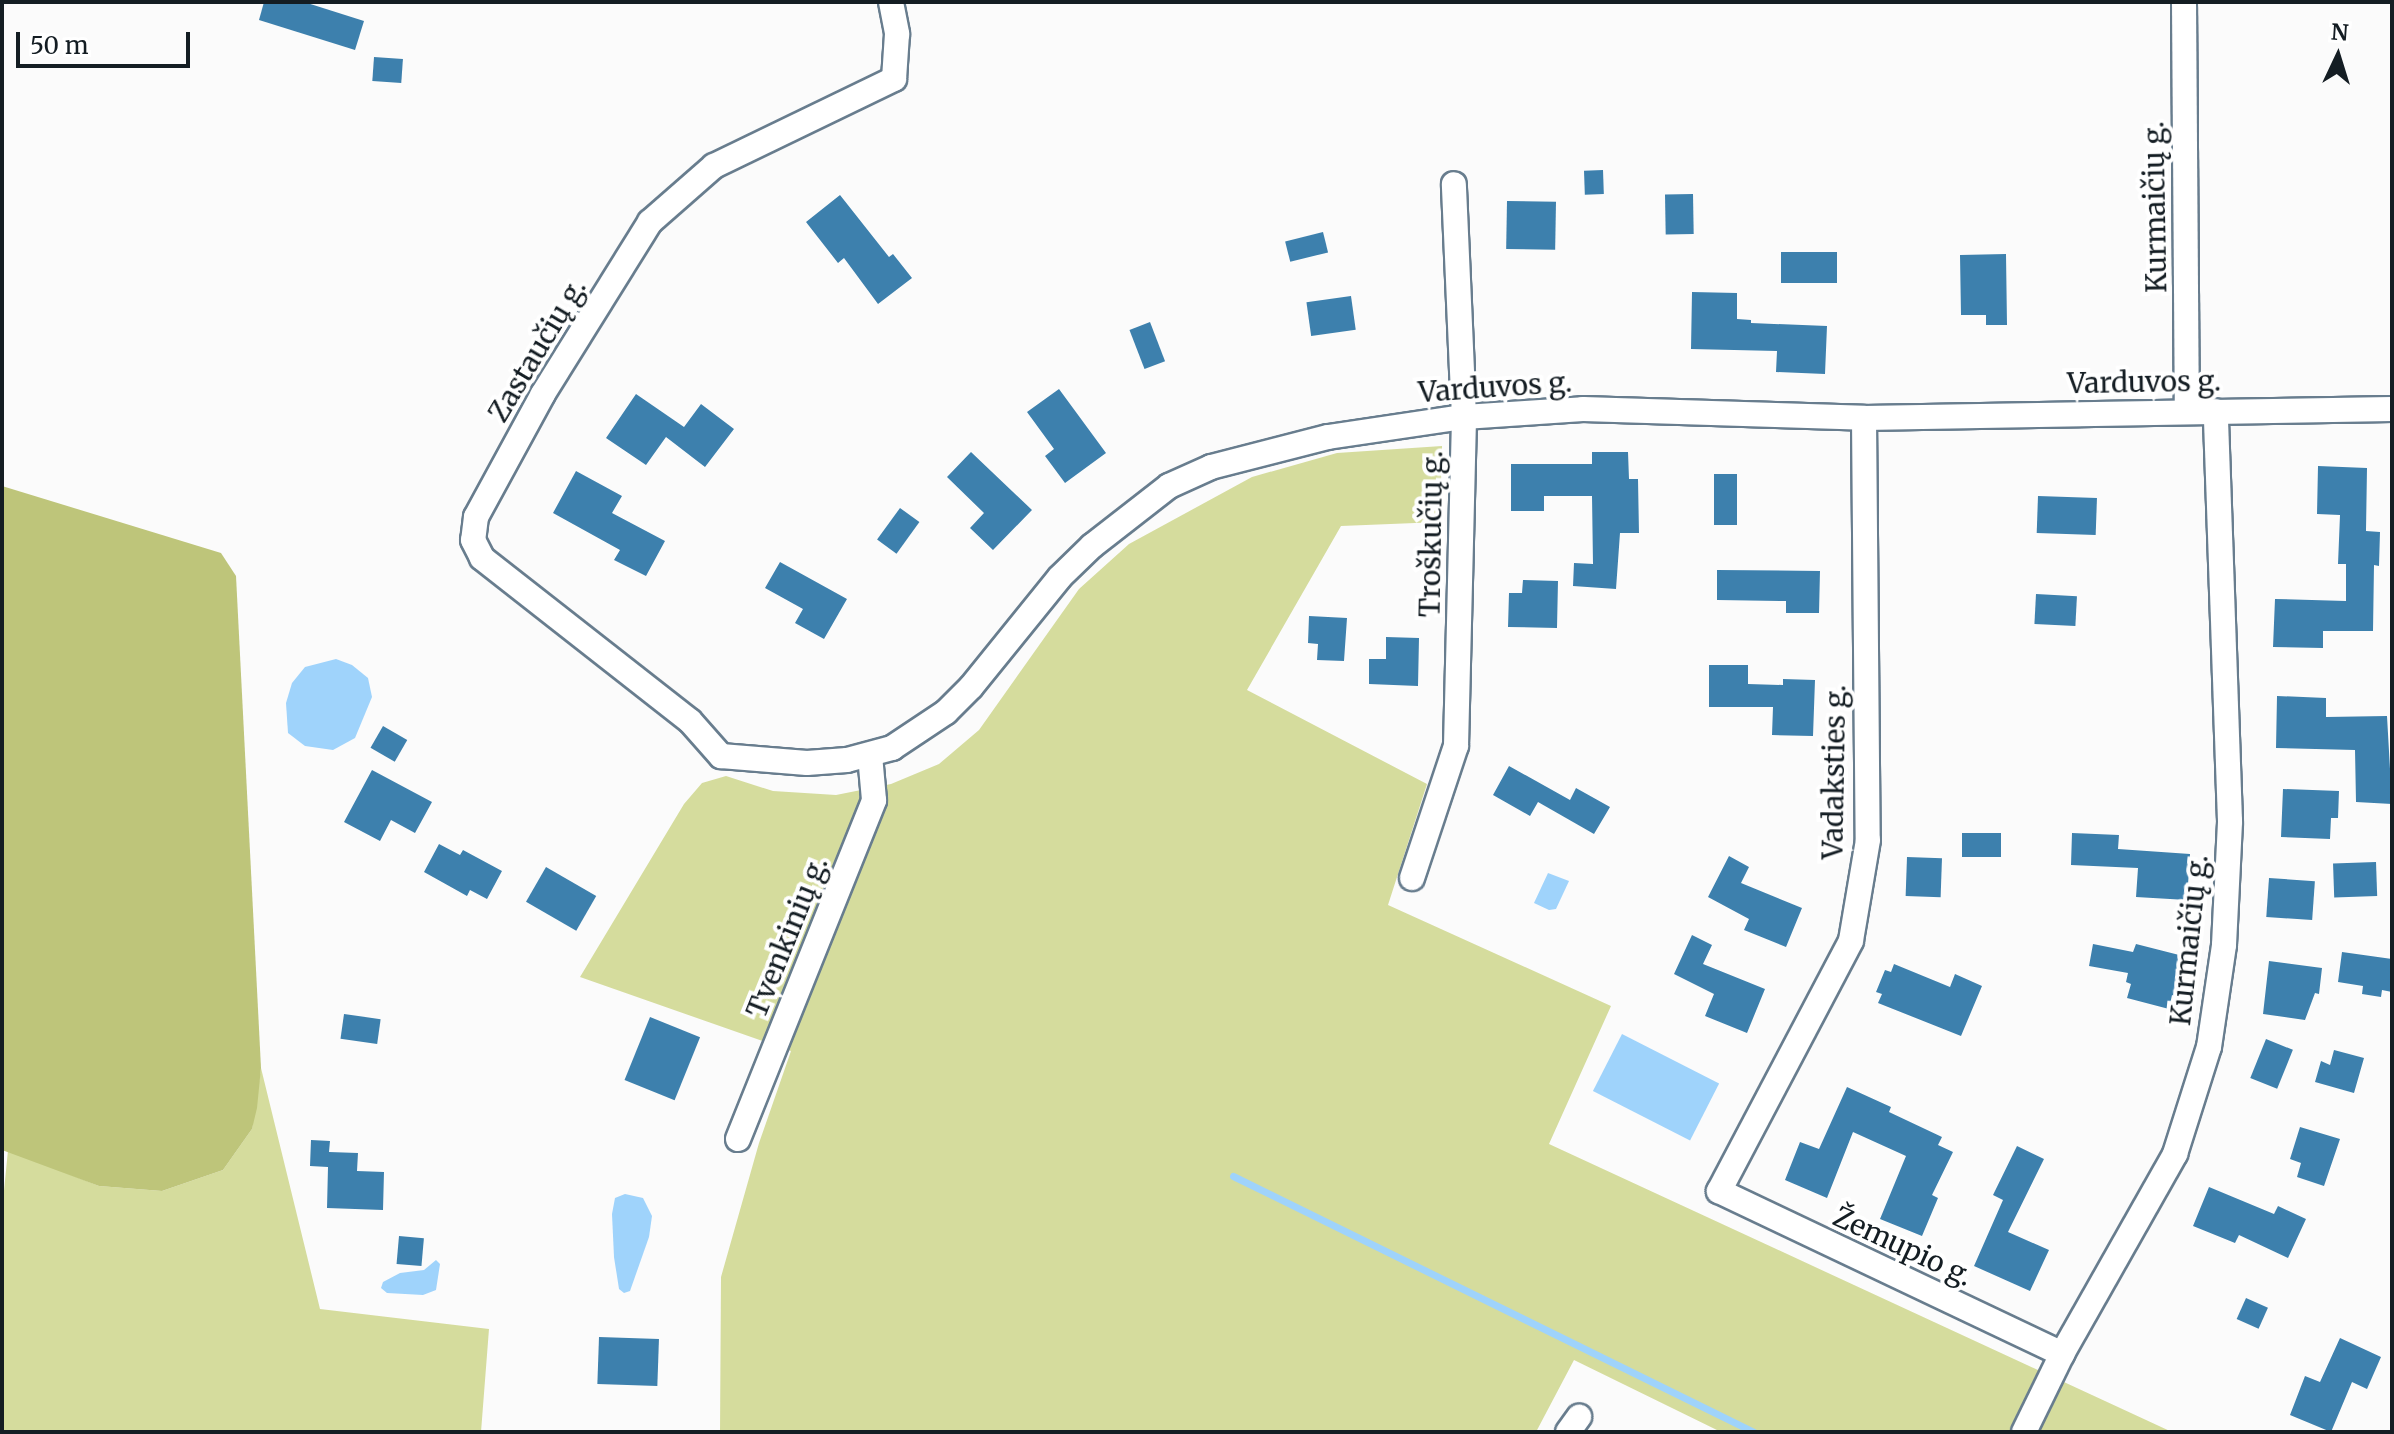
<!DOCTYPE html>
<html>
<head>
<meta charset="utf-8">
<style>
	body { margin:0 }
	#map { position:relative; width:2394px; height:1434px; overflow:hidden; background:#fbfbfb; font-family:Merriweather,serif }
	div>[style] { position:absolute }
	.green>* { inset:0; background:#d5dc9d }
	.forest>* { inset:0; background:#bec57a }
	.water>* { inset:0; background:#9fd3fb; transform-origin:0 0 }
	.stream>* { height:7px; margin:-3.5px; padding:0 3.5px; transform-origin:3.5px; border-radius:3.5px; background:#9fd3fb }
	.building>* { inset:0; background:#3d80ad; transform-origin:0 0 }
	.roads { filter:drop-shadow(2px 0 #687d8e) drop-shadow(-2px 0 #687d8e) drop-shadow(0 2px #687d8e) drop-shadow(0 -2px #687d8e) }
	.minor>* { height:24px; margin:-12px; padding:0 12px; transform-origin:12px; border-radius:12px; background:#fff }
	span { translate:-50% -50%; white-space:nowrap; text-align:center; line-height:1.15; -webkit-text-stroke:8px #fff; paint-order:stroke }
	.street-label { font-size:28px; color:#141d23 }
	.frame { position:absolute; inset:0; border:4px solid #141d23; pointer-events:none }
	.north { position:absolute; left:2298px; top:16px; width:80px; height:80px; -webkit-text-stroke:6px #fff; paint-order:stroke; rotate:4deg; font-size:22px; font-weight:700; line-height:32px; text-align:center; color:#141d23 }
	.north::after { content:''; display:block; margin:auto; width:28px; height:36px; background:#141d23; clip-path:polygon(50% 0,100% 100%,50% 72%,0 100%) }
	.scale { position:absolute; left:16px; top:32px; width:174px; height:36px; box-sizing:border-box; border:4px solid #141d23; border-top:0; padding-left:10px; font-size:24px; line-height:28px; white-space:nowrap; color:#141d23; -webkit-text-stroke:6px #fff; paint-order:stroke }
</style>
</head>
<body>
<div id="map">
	<div class="green">
		<div style="clip-path:polygon(1442px 446px,1440px 522px,1341px 526px,1247px 690px,1427px 784px,1388px 905px,1611px 1006px,1549px 1144px,2172px 1432px,1721px 1432px,1574px 1360px,1536px 1432px,720px 1432px,721px 1277px,759px 1143px,791px 1051px,580px 977px,684px 804px,702px 783px,726px 776px,773px 791px,836px 795px,891px 784px,939px 764px,979px 730px,1079px 589px,1129px 544px,1252px 477px,1337px 453px)"></div>
		<div style="clip-path:polygon(261px 1068px,320px 1309px,489px 1329px,481px 1432px,2px 1432px,2px 1211px,8px 1150px,99px 1186px,162px 1191px,223px 1170px,252px 1129px)"></div>
	</div>
	<div class="forest">
		<div style="clip-path:polygon(2px 486px,221px 553px,236px 576px,261px 1068px,257px 1108px,252px 1129px,223px 1170px,162px 1191px,99px 1186px,2px 1150px)"></div>
	</div>
	<div class="water">
		<div style="clip-path:polygon(336px 659px,352px 665px,368px 678px,372px 697px,355px 738px,333px 750px,305px 746px,288px 733px,286px 703px,292px 683px,305px 667px)"></div>
		<div style="clip-path:polygon(1548px 873px,1569px 881px,1556px 909px,1549px 910px,1534px 903px)"></div>
		<div style="left:1622px;top:1034px;width:109px;height:64px;rotate:27deg"></div>
		<div style="clip-path:polygon(625px 1194px,643px 1198px,652px 1216px,649px 1237px,630px 1291px,624px 1293px,619px 1289px,614px 1257px,612px 1214px,615px 1198px)"></div>
		<div style="clip-path:polygon(436px 1260px,440px 1264px,436px 1290px,423px 1295px,387px 1293px,381px 1288px,383px 1282px,400px 1273px,424px 1270px)"></div>
	</div>
	<div class="stream">
		<div style="left:1233px;top:1176px;width:580px;rotate:26.17deg"></div>
	</div>
	<div class="building">
		<div style="clip-path:polygon(264px 2px,304px 2px,364px 21px,355px 50px,259px 20px)"></div>
		<div style="left:374px;top:57px;width:29px;height:24px;rotate:4deg"></div>
		<div style="left:1603px;top:170px;width:24px;height:19px;rotate:88deg"></div>
		<div style="left:1693px;top:194px;width:40px;height:28px;rotate:89deg"></div>
		<div style="clip-path:polygon(840px 195px,889px 257px,893px 254px,912px 278px,878px 304px,844px 258px,838px 263px,806px 222px)"></div>
		<div style="left:1507px;top:201px;width:49px;height:48px;rotate:1deg"></div>
		<div style="left:1323px;top:232px;width:21px;height:39px;rotate:76deg"></div>
		<div style="left:1781px;top:252px;width:56px;height:31px"></div>
		<div style="clip-path:polygon(2006px 254px,2007px 325px,1986px 325px,1986px 315px,1961px 315px,1960px 255px)"></div>
		<div style="clip-path:polygon(1692px 292px,1737px 293px,1737px 319px,1751px 320px,1751px 323px,1827px 326px,1825px 374px,1776px 372px,1777px 351px,1691px 349px)"></div>
		<div style="left:1351px;top:296px;width:34px;height:45px;rotate:82deg"></div>
		<div style="left:1150px;top:322px;width:42px;height:22px;rotate:69deg"></div>
		<div style="clip-path:polygon(1059px 389px,1106px 453px,1065px 483px,1045px 456px,1054px 449px,1027px 412px)"></div>
		<div style="clip-path:polygon(636px 394px,684px 427px,701px 404px,734px 429px,705px 467px,666px 437px,646px 465px,606px 438px)"></div>
		<div style="clip-path:polygon(971px 452px,1032px 510px,993px 550px,970px 528px,984px 513px,947px 477px)"></div>
		<div style="clip-path:polygon(1592px 452px,1628px 452px,1629px 479px,1638px 479px,1639px 533px,1620px 533px,1616px 589px,1573px 586px,1574px 563px,1593px 564px,1592px 496px,1544px 496px,1544px 511px,1511px 511px,1511px 464px,1592px 464px)"></div>
		<div style="clip-path:polygon(2318px 466px,2367px 468px,2366px 531px,2380px 532px,2379px 566px,2374px 565px,2373px 631px,2323px 631px,2323px 648px,2273px 647px,2275px 599px,2346px 601px,2346px 564px,2338px 564px,2340px 515px,2317px 514px)"></div>
		<div style="clip-path:polygon(576px 471px,622px 496px,612px 513px,665px 541px,646px 576px,614px 560px,620px 550px,553px 513px)"></div>
		<div style="left:1714px;top:474px;width:23px;height:51px"></div>
		<div style="left:2038px;top:496px;width:59px;height:37px;rotate:2deg"></div>
		<div style="left:900px;top:508px;width:24px;height:39px;rotate:36deg"></div>
		<div style="clip-path:polygon(780px 562px,847px 599px,824px 639px,795px 623px,803px 609px,765px 588px)"></div>
		<div style="clip-path:polygon(1717px 570px,1820px 571px,1819px 613px,1786px 613px,1786px 601px,1717px 600px)"></div>
		<div style="clip-path:polygon(1523px 580px,1558px 581px,1557px 628px,1508px 627px,1509px 593px,1522px 593px)"></div>
		<div style="left:2036px;top:594px;width:41px;height:30px;rotate:3deg"></div>
		<div style="clip-path:polygon(1309px 616px,1347px 618px,1344px 661px,1317px 660px,1318px 644px,1308px 643px)"></div>
		<div style="clip-path:polygon(1386px 637px,1419px 638px,1418px 686px,1369px 684px,1369px 659px,1386px 659px)"></div>
		<div style="clip-path:polygon(1709px 665px,1748px 665px,1748px 684px,1783px 685px,1783px 679px,1815px 680px,1813px 736px,1772px 735px,1773px 707px,1709px 707px)"></div>
		<div style="clip-path:polygon(2277px 696px,2326px 698px,2326px 717px,2387px 716px,2392px 804px,2356px 802px,2355px 750px,2276px 748px)"></div>
		<div style="left:383px;top:726px;width:28px;height:25px;rotate:30deg"></div>
		<div style="clip-path:polygon(1509px 766px,1570px 800px,1576px 788px,1610px 807px,1594px 834px,1538px 802px,1530px 816px,1493px 795px)"></div>
		<div style="clip-path:polygon(372px 770px,432px 802px,415px 833px,391px 820px,380px 841px,344px 822px)"></div>
		<div style="clip-path:polygon(2283px 789px,2339px 791px,2338px 818px,2331px 818px,2330px 839px,2281px 837px)"></div>
		<div style="left:1962px;top:833px;width:39px;height:24px"></div>
		<div style="clip-path:polygon(2072px 833px,2119px 835px,2118px 849px,2190px 854px,2187px 900px,2136px 897px,2138px 868px,2071px 865px)"></div>
		<div style="clip-path:polygon(439px 844px,460px 855px,463px 850px,502px 871px,487px 899px,470px 890px,467px 896px,424px 872px)"></div>
		<div style="clip-path:polygon(1729px 856px,1749px 867px,1741px 883px,1802px 908px,1786px 947px,1744px 930px,1749px 919px,1708px 897px)"></div>
		<div style="left:1907px;top:857px;width:35px;height:39px;rotate:2deg"></div>
		<div style="left:2376px;top:862px;width:34px;height:43px;rotate:88deg"></div>
		<div style="left:546px;top:867px;width:58px;height:40px;rotate:30deg"></div>
		<div style="left:2269px;top:878px;width:46px;height:39px;rotate:4deg"></div>
		<div style="clip-path:polygon(1692px 935px,1712px 945px,1703px 964px,1765px 989px,1747px 1033px,1705px 1016px,1714px 994px,1674px 974px)"></div>
		<div style="clip-path:polygon(2093px 944px,2133px 952px,2136px 944px,2187px 957px,2177px 997px,2172px 995px,2169px 1009px,2127px 998px,2131px 984px,2126px 982px,2128px 973px,2089px 966px)"></div>
		<div style="clip-path:polygon(2342px 952px,2392px 959px,2392px 992px,2382px 990px,2381px 997px,2362px 994px,2363px 986px,2338px 982px)"></div>
		<div style="clip-path:polygon(2269px 961px,2322px 968px,2319px 994px,2315px 993px,2305px 1020px,2263px 1014px)"></div>
		<div style="clip-path:polygon(1894px 964px,1950px 987px,1955px 974px,1982px 986px,1961px 1036px,1878px 1003px,1882px 994px,1876px 992px,1885px 970px,1891px 972px)"></div>
		<div style="left:344px;top:1014px;width:37px;height:25px;rotate:8deg"></div>
		<div style="left:650px;top:1017px;width:54px;height:68px;rotate:22deg"></div>
		<div style="left:2266px;top:1039px;width:29px;height:42px;rotate:22deg"></div>
		<div style="clip-path:polygon(2334px 1050px,2364px 1058px,2354px 1093px,2315px 1082px,2321px 1061px,2330px 1065px)"></div>
		<div style="clip-path:polygon(1847px 1087px,1891px 1107px,1889px 1112px,1942px 1137px,1938px 1145px,1953px 1152px,1932px 1195px,1938px 1198px,1922px 1236px,1880px 1219px,1906px 1156px,1853px 1132px,1827px 1198px,1785px 1180px,1800px 1142px,1819px 1149px)"></div>
		<div style="clip-path:polygon(2300px 1127px,2340px 1139px,2324px 1186px,2297px 1177px,2301px 1163px,2290px 1159px)"></div>
		<div style="clip-path:polygon(311px 1140px,330px 1141px,329px 1152px,358px 1153px,357px 1171px,384px 1172px,383px 1210px,327px 1208px,328px 1167px,310px 1166px)"></div>
		<div style="clip-path:polygon(2017px 1146px,2044px 1159px,2008px 1232px,2049px 1250px,2030px 1291px,1974px 1266px,2003px 1200px,1993px 1195px)"></div>
		<div style="clip-path:polygon(2209px 1187px,2274px 1214px,2278px 1206px,2306px 1219px,2288px 1258px,2239px 1235px,2235px 1243px,2193px 1226px)"></div>
		<div style="left:399px;top:1236px;width:25px;height:28px;rotate:5deg"></div>
		<div style="left:2246px;top:1298px;width:24px;height:23px;rotate:24deg"></div>
		<div style="left:599px;top:1337px;width:60px;height:47px;rotate:2deg"></div>
		<div style="clip-path:polygon(2340px 1338px,2381px 1357px,2367px 1389px,2352px 1382px,2331px 1432px,2290px 1415px,2305px 1376px,2320px 1382px)"></div>
	</div>
	<div class="roads">
		<div class="minor">
			<div style="left:891px;top:2px;width:33px;rotate:79deg"></div>
			<div style="left:897px;top:34px;width:45px;rotate:93.8deg"></div>
			<div style="left:894px;top:79px;width:200px;rotate:154.2deg"></div>
			<div style="left:714px;top:166px;width:85px;rotate:138.8deg"></div>
			<div style="left:650px;top:222px;width:203px;rotate:121.9deg"></div>
			<div style="left:543px;top:394px;width:140px;rotate:118.6deg"></div>
			<div style="left:476px;top:517px;width:23px;rotate:97deg"></div>
			<div style="left:473px;top:540px;width:20px;rotate:63deg"></div>
			<div style="left:482px;top:558px;width:264px;rotate:38.1deg"></div>
			<div style="left:690px;top:721px;width:47px;rotate:48.5deg"></div>
			<div style="left:721px;top:756px;width:86px;rotate:4.7deg"></div>
			<div style="left:807px;top:763px;width:40px;rotate:-4.3deg"></div>
			<div style="left:847px;top:760px;width:47px;rotate:-14.9deg"></div>
			<div style="left:892px;top:748px;width:65px;rotate:-33.7deg"></div>
			<div style="left:946px;top:712px;width:35px;rotate:-45deg"></div>
			<div style="left:971px;top:687px;width:141px;rotate:-51deg"></div>
			<div style="left:1060px;top:577px;width:45px;rotate:-44.1deg"></div>
			<div style="left:1092px;top:546px;width:98px;rotate:-37.9deg"></div>
			<div style="left:1169px;top:486px;width:46px;rotate:-24.3deg"></div>
			<div style="left:1211px;top:467px;width:121px;rotate:-14.4deg"></div>
			<div style="left:1328px;top:437px;width:137px;rotate:-8.4deg"></div>
			<div style="left:1464px;top:417px;width:119px;rotate:-3.8deg"></div>
			<div style="left:1583px;top:409px;width:281px;rotate:1.8deg"></div>
			<div style="left:1864px;top:418px;width:528px;rotate:-0.98deg"></div>
			<div style="left:2184px;top:2px;width:409px;rotate:89.6deg"></div>
			<div style="left:1864px;top:418px;width:422px;rotate:89.5deg"></div>
			<div style="left:1868px;top:840px;width:102px;rotate:99.6deg"></div>
			<div style="left:1851px;top:941px;width:283px;rotate:117.8deg"></div>
			<div style="left:1719px;top:1191px;width:380px;rotate:25.4deg"></div>
			<div style="left:1412px;top:878px;width:139px;rotate:-71.6deg"></div>
			<div style="left:1456px;top:746px;width:329px;rotate:-88.6deg"></div>
			<div style="left:1464px;top:417px;width:233px;rotate:-92.5deg"></div>
			<div style="left:738px;top:1139px;width:365px;rotate:-68.1deg"></div>
			<div style="left:874px;top:800px;width:45px;rotate:-95.1deg"></div>
			<div style="left:1568px;top:1432px;width:19px;rotate:-54deg"></div>
			<div style="left:2024px;top:1432px;width:87px;rotate:-64deg"></div>
			<div style="left:2062px;top:1354px;width:230px;rotate:-60.5deg"></div>
			<div style="left:2175px;top:1154px;width:112px;rotate:-72.4deg"></div>
			<div style="left:2209px;top:1047px;width:103px;rotate:-81.6deg"></div>
			<div style="left:2224px;top:945px;width:124px;rotate:-87.2deg"></div>
			<div style="left:2230px;top:821px;width:410px;rotate:-92deg"></div>
		</div>
	</div>
	<div class="street-label">
		<span style="left:2155px;top:207px;rotate:-91deg">Kurmaičių g.</span>
		<span style="left:537px;top:350px;rotate:-59deg">Zastaučių g.</span>
		<span style="left:2144px;top:382px;rotate:-1deg">Varduvos g.</span>
		<span style="left:1495px;top:387px;rotate:-4deg">Varduvos g.</span>
		<span style="left:1431px;top:534px;rotate:-89deg">Troškučių g.</span>
		<span style="left:1834px;top:772px;rotate:-89deg">Vadaksties g.</span>
		<span style="left:787px;top:937px;rotate:-68deg">Tvenkinių g.</span>
		<span style="left:2189px;top:940px;rotate:-84deg">Kurmaičių g.</span>
		<span style="left:1903px;top:1246px;rotate:25deg">Žemupio g.</span>
	</div>
	<div class="frame"></div>
	<div class="north">N</div>
	<div class="scale">50 m</div>
</div>
</body>
</html>
